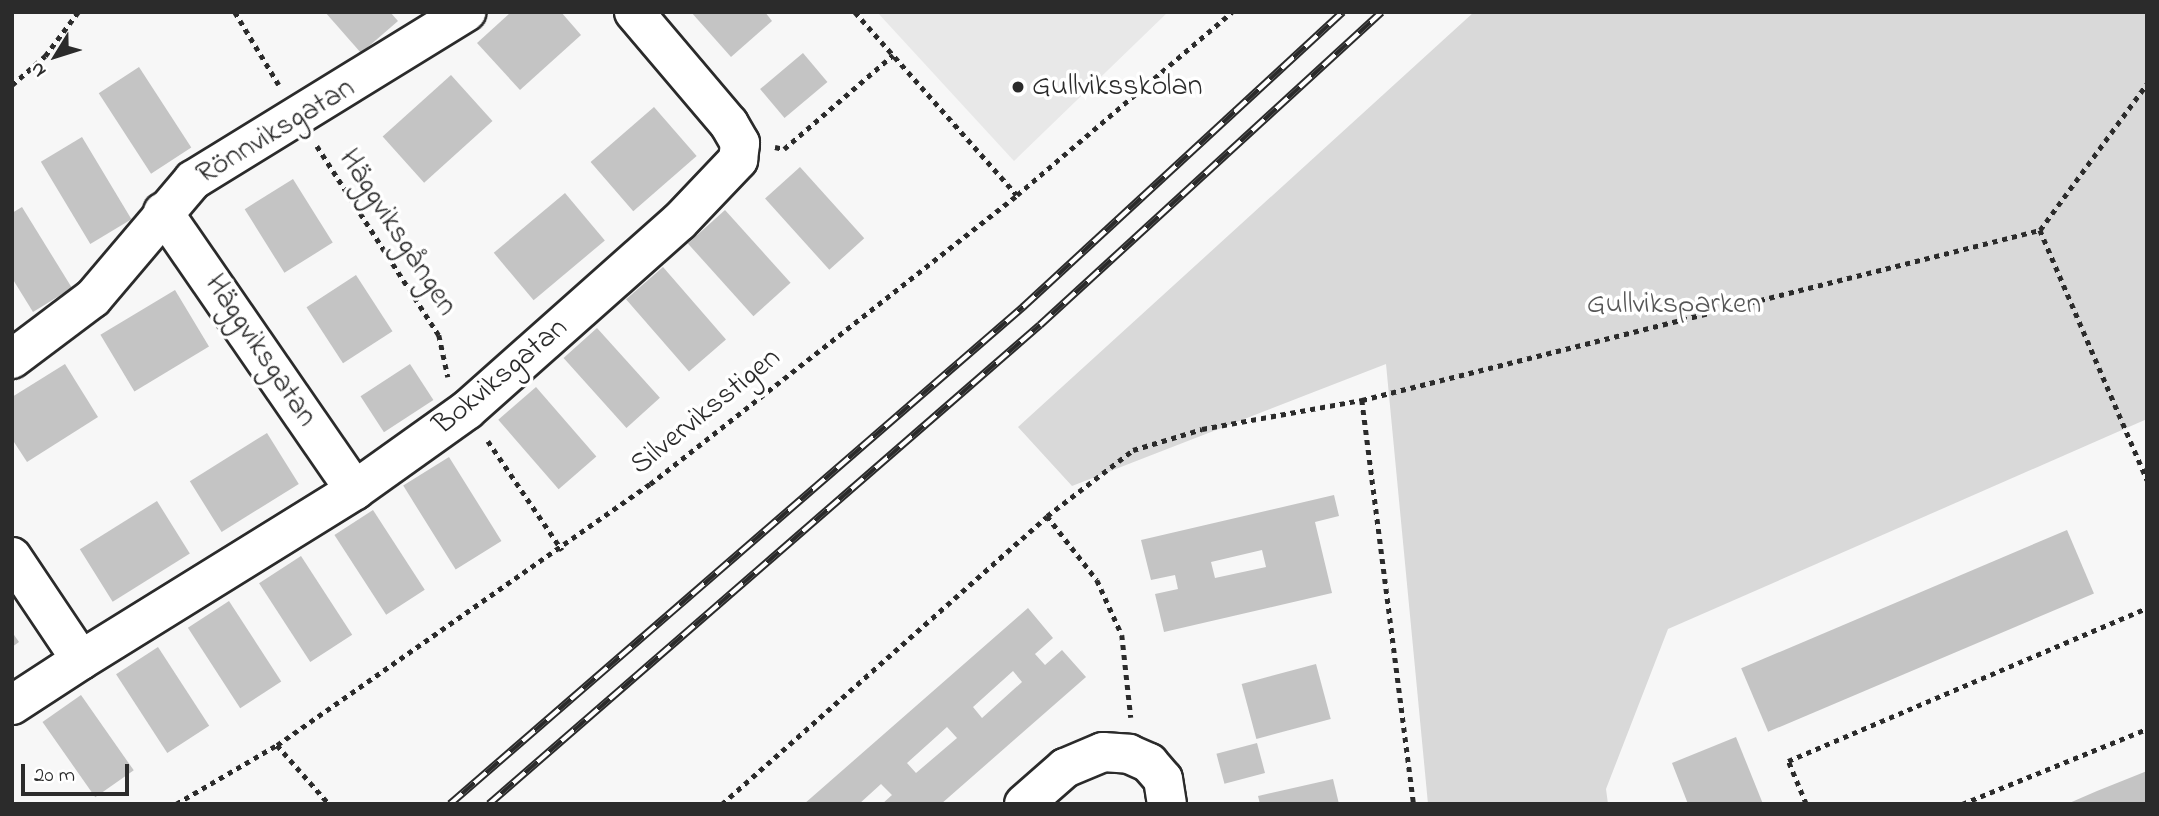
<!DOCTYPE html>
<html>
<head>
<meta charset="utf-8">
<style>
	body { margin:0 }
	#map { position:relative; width:2159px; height:816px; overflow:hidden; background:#f7f7f7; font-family:"Indie Flower",sans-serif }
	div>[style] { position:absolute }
	.built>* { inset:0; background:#e8e8e8 }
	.green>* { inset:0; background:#d9d9d9 }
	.building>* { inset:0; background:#c4c4c4; transform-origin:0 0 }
	.path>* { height:4.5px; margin-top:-2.25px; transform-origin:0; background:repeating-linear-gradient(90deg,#2b2b2b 0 5px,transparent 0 10px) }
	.roads { filter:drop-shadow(2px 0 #2b2b2b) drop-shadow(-2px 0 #2b2b2b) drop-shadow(0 2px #2b2b2b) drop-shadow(0 -2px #2b2b2b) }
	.street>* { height:38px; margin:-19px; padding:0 19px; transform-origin:19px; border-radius:19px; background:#fff }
	.rail>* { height:8px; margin-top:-4px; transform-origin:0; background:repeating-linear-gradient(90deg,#fff 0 16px,#2b2b2b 0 32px); box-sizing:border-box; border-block:2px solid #2b2b2b }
	.dots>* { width:19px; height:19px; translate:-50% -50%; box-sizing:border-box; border:4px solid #fff; border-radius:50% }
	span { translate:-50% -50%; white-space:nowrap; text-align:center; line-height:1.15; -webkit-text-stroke:7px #fff; paint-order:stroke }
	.poi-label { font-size:30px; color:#2b2b2b }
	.left { translate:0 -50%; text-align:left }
	.street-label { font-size:30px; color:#2b2b2b }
	.park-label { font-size:30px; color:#565656 }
	.frame { position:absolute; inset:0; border:14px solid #2b2b2b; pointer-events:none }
	.north { position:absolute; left:21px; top:21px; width:70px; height:70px; -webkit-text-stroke:5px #fff; paint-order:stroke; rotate:232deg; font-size:19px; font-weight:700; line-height:28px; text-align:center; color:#2b2b2b }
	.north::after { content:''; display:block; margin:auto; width:24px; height:32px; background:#2b2b2b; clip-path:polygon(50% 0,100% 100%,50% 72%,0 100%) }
	.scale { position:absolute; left:21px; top:764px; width:108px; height:32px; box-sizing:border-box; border:4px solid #2b2b2b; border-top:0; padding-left:9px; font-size:21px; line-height:24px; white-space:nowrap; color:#2b2b2b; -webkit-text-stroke:5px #fff; paint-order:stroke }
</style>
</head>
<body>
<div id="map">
	<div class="built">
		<div style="clip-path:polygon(877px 12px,1168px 12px,1014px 161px)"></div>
	</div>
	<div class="green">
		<div style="clip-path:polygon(1474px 12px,2147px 12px,2147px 419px,1668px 629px,1606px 789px,1608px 804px,1428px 804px,1386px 364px,1072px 486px,1018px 427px)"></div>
	</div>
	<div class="building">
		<div style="clip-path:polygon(325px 12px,390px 12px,398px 21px,361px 53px)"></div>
		<div style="clip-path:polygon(511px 12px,561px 12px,581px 35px,520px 90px,477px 43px)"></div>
		<div style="clip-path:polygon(691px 12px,765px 12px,772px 21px,731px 57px)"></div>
		<div style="left:803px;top:53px;width:38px;height:56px;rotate:50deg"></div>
		<div style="left:139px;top:67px;width:96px;height:48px;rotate:57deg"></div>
		<div style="left:451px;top:75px;width:62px;height:92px;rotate:48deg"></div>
		<div style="left:654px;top:107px;width:65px;height:84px;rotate:49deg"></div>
		<div style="left:82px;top:137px;width:96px;height:48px;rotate:59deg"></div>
		<div style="left:800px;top:167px;width:96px;height:47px;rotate:48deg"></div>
		<div style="left:293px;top:179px;width:75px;height:57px;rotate:58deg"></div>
		<div style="left:565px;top:193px;width:62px;height:93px;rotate:50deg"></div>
		<div style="clip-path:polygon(22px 207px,72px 288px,33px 312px,12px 278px,12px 213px)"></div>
		<div style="left:725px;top:210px;width:98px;height:50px;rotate:48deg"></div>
		<div style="left:663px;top:267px;width:96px;height:49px;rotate:49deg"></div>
		<div style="left:356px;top:275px;width:67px;height:59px;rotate:57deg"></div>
		<div style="left:175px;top:290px;width:66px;height:87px;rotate:59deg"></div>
		<div style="left:597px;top:328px;width:94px;height:45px;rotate:48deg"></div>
		<div style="clip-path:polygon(65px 364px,98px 417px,27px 462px,12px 439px,12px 397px)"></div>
		<div style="left:410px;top:364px;width:43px;height:59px;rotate:57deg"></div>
		<div style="left:536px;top:387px;width:92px;height:50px;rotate:49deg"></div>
		<div style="left:267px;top:433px;width:60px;height:91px;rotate:58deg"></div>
		<div style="left:449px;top:457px;width:99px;height:54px;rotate:58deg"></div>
		<div style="clip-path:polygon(evenodd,1334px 495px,1339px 516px,1315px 522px,1332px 593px,1164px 632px,1155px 594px,1178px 589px,1175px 575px,1151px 580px,1141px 540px,1334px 495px,1262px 550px,1266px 567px,1215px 578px,1211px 562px,1262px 550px)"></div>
		<div style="left:157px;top:501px;width:62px;height:91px;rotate:58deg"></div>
		<div style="left:373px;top:510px;width:95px;height:46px;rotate:57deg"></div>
		<div style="left:2067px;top:530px;width:69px;height:354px;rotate:67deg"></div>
		<div style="left:301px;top:556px;width:94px;height:50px;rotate:57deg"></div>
		<div style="left:229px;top:601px;width:96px;height:49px;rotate:57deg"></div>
		<div style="clip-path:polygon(evenodd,1028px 608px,1053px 638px,1035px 654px,1045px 665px,1062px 650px,1086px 677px,941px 804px,882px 804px,892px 795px,881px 784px,859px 804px,804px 804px,1028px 608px,1013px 671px,1022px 682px,982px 718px,973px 707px,1013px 671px,1028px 608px,947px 727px,957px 738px,916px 773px,907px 763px,947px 727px)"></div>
		<div style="clip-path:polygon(12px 632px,19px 642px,12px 647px)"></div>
		<div style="left:158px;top:647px;width:94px;height:50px;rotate:57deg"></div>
		<div style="left:1316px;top:664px;width:57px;height:77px;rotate:75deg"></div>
		<div style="left:81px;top:695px;width:92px;height:47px;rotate:55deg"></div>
		<div style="clip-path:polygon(1736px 737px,1763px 804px,1688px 804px,1672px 763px)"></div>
		<div style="left:1257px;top:743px;width:31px;height:42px;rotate:75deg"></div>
		<div style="clip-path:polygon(2147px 771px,2147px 804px,2067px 804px,2097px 791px)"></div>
		<div style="clip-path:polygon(1333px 779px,1339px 804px,1260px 804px,1258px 796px)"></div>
	</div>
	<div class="path">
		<div style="left:235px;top:12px;width:85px;rotate:58.9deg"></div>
		<div style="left:855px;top:12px;width:244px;rotate:48.5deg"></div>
		<div style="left:12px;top:85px;width:44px;rotate:-41.3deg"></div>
		<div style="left:45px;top:56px;width:55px;rotate:-53.1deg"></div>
		<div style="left:317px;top:146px;width:225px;rotate:57.2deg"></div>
		<div style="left:439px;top:335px;width:43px;rotate:77.9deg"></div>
		<div style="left:775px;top:147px;width:9px;rotate:13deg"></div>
		<div style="left:784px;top:149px;width:144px;rotate:-40.8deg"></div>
		<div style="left:2040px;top:230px;width:272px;rotate:66.8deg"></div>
		<div style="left:1362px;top:400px;width:699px;rotate:-14.08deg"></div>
		<div style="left:2040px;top:230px;width:181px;rotate:-53.8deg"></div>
		<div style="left:488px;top:441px;width:132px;rotate:55.8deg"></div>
		<div style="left:1047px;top:516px;width:81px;rotate:52deg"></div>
		<div style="left:1097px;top:580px;width:60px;rotate:65.6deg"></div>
		<div style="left:1122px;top:635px;width:83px;rotate:83.8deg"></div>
		<div style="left:277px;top:745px;width:79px;rotate:48.6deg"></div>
		<div style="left:176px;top:804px;width:117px;rotate:-30.3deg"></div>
		<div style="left:277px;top:745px;width:455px;rotate:-35deg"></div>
		<div style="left:650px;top:484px;width:467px;rotate:-38.2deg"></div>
		<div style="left:1017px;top:195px;width:282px;rotate:-40.4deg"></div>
		<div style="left:722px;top:804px;width:434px;rotate:-41.5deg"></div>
		<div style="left:1047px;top:516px;width:108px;rotate:-37.5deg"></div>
		<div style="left:1133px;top:450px;width:72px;rotate:-16.9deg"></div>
		<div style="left:1202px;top:429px;width:163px;rotate:-10.3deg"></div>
		<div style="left:1362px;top:400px;width:407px;rotate:82.7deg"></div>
		<div style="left:1806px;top:804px;width:47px;rotate:-112.7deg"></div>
		<div style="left:1788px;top:761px;width:390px;rotate:-23.1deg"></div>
		<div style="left:1962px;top:804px;width:200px;rotate:-22.1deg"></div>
	</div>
	<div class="roads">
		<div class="street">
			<div style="left:163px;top:212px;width:338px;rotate:55.4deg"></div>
			<div style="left:12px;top:359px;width:101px;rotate:-37deg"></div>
			<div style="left:93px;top:298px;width:155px;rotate:-49.7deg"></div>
			<div style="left:193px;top:180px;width:321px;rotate:-31.6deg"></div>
			<div style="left:12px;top:557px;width:124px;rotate:56.2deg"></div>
			<div style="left:81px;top:660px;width:322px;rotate:-31.8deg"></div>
			<div style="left:355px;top:490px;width:138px;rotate:-35.5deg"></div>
			<div style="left:467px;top:410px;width:283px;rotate:-41.6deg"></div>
			<div style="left:679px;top:222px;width:86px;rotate:-46.4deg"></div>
			<div style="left:738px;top:160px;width:17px;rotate:-83deg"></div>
			<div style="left:740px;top:143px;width:22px;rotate:-120deg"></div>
			<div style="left:729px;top:124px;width:147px;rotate:-130.3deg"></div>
			<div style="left:12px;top:705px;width:82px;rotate:-33.1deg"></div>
			<div style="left:1024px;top:804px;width:55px;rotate:-41.3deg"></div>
			<div style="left:1065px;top:768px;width:41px;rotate:-22.8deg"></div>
			<div style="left:1103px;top:752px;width:26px;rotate:4deg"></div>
			<div style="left:1129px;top:754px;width:22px;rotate:24deg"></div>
			<div style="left:1149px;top:763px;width:21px;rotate:49deg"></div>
			<div style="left:1163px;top:779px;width:25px;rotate:81deg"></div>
		</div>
	</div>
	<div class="rail">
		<div style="left:450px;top:804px;width:759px;rotate:-40.94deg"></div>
		<div style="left:1023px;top:307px;width:435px;rotate:-42.7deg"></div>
		<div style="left:489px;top:804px;width:730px;rotate:-41deg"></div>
		<div style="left:1040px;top:325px;width:463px;rotate:-42.5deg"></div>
	</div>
	<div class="dots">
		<div style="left:1018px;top:87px;background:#2b2b2b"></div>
	</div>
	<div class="poi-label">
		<span class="left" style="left:1032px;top:87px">Gullviksskolan</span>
	</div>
	<div class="street-label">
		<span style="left:276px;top:132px;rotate:-31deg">Rönnviksgatan</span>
		<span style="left:397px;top:233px;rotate:57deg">Häggviksgången</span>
		<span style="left:260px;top:351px;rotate:56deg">Häggviksgatan</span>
		<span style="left:501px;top:377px;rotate:-40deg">Bokviksgatan</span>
		<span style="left:706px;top:412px;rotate:-39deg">Silverviksstigen</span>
	</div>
	<div class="park-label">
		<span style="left:1674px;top:305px">Gullviksparken</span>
	</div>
	<div class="frame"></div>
	<div class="north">N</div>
	<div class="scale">20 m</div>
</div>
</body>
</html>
